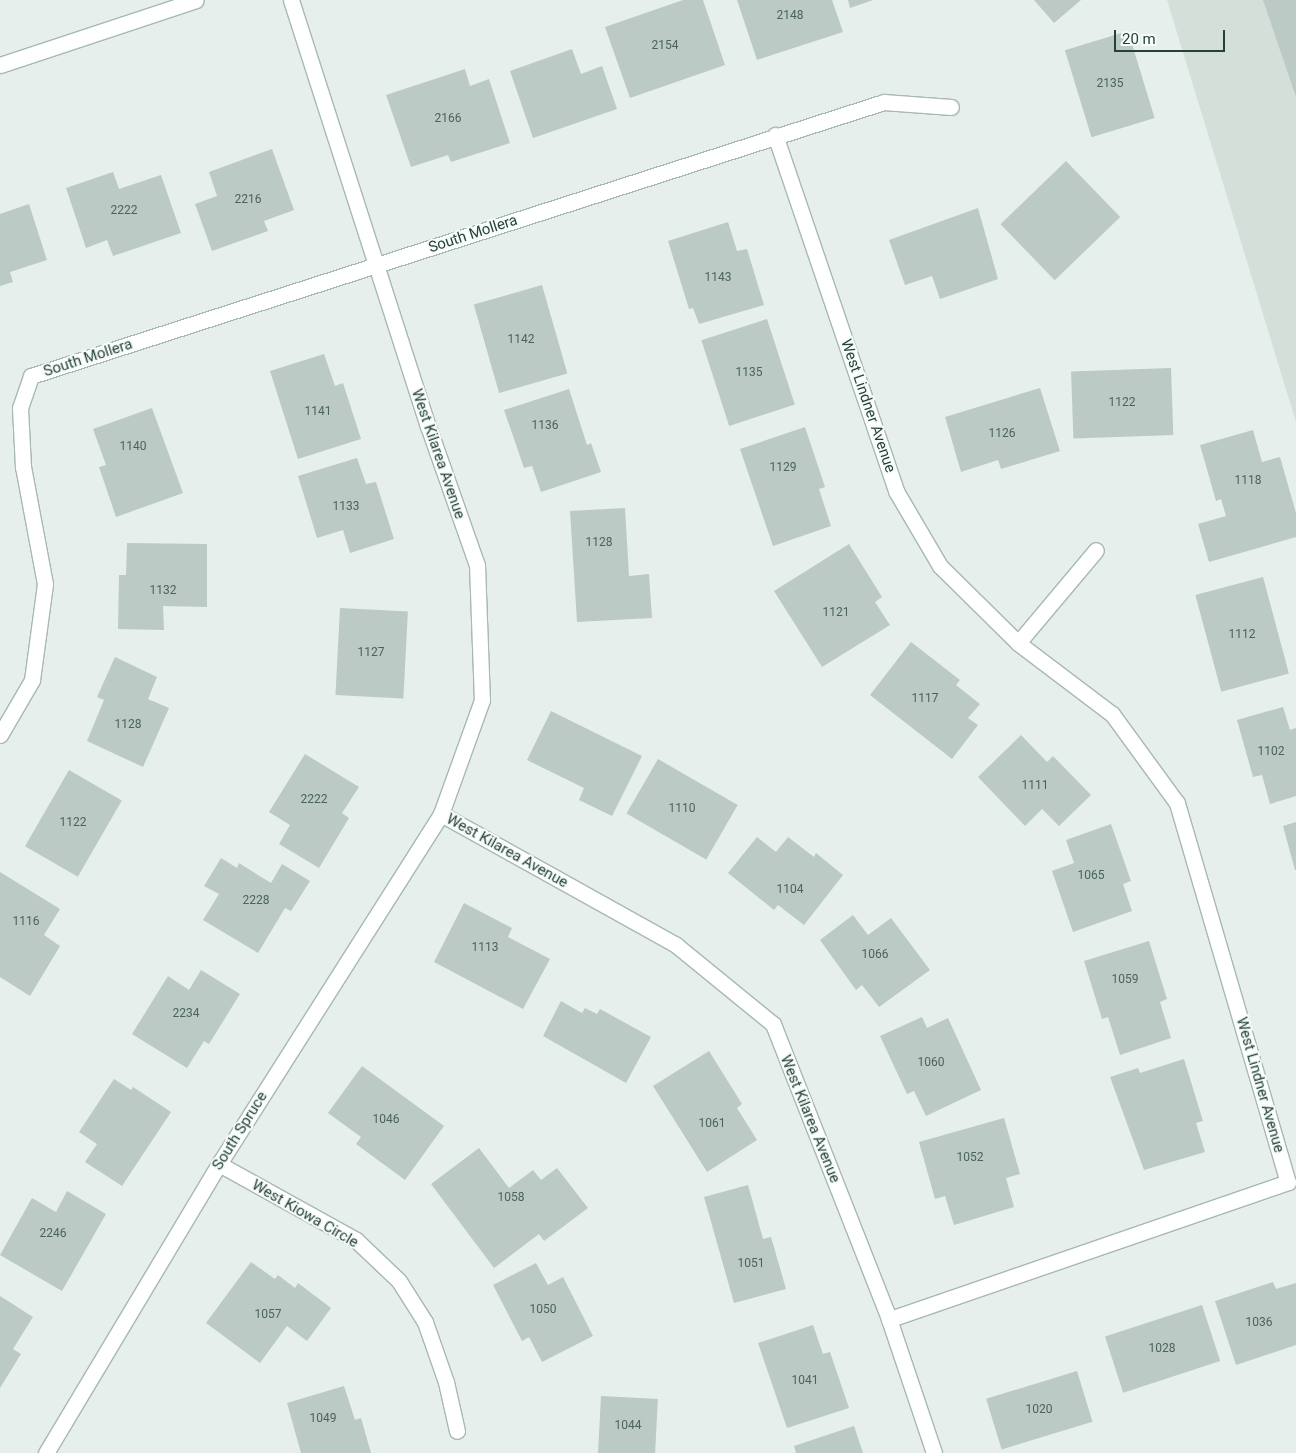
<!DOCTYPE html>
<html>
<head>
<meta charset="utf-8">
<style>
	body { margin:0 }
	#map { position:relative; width:1296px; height:1453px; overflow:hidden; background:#e6efeb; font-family:Roboto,sans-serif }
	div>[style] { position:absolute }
	.built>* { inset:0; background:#d4dfda }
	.building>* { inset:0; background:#bbcac4; transform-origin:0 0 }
	.roads { filter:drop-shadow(1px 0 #a8b8b2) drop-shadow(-1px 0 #a8b8b2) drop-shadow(0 1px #a8b8b2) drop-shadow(0 -1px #a8b8b2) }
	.minor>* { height:15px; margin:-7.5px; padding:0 7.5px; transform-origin:7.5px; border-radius:7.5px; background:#fff }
	.secondary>* { height:15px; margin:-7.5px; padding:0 7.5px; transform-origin:7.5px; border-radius:7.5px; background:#fff }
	span { translate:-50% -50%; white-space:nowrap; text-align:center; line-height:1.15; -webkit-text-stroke:4px #f7fbf9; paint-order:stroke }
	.number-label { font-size:12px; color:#4a645c }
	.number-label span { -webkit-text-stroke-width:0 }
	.street-label { font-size:15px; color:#24423a }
	.scale { position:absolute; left:1114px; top:30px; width:111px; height:22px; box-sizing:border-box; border:2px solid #24423a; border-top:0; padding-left:6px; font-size:15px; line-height:18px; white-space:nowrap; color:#24423a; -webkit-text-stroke:4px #f7fbf9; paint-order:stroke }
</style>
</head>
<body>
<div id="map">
	<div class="built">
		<div style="clip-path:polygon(1167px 0,1296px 0,1296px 422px)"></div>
	</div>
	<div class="building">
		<div style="clip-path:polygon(683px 0,703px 0,725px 65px,630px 98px,605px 27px)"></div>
		<div style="clip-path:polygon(737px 0,832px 0,843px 32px,757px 60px)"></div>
		<div style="clip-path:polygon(848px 0,873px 0,850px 8px)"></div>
		<div style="clip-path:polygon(1034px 0,1081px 0,1054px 23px)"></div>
		<div style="clip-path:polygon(1263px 0,1296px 0,1296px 97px)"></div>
		<div style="left:1128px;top:31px;width:91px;height:66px;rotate:73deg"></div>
		<div style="clip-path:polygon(572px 49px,581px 74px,602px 66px,617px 109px,533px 138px,510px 71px)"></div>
		<div style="clip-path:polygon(465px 69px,470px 86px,489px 79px,510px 143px,451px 162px,448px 155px,411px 167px,386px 95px)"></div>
		<div style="clip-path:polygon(272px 149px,294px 210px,264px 221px,268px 231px,212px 251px,195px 204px,217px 196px,209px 172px)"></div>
		<div style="left:1066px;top:161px;width:78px;height:91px;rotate:46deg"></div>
		<div style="clip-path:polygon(113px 172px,119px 189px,161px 175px,181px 233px,113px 256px,107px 240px,86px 248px,66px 188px)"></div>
		<div style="clip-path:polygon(29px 204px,47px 260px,10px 272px,13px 282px,0 286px,0 214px)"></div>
		<div style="clip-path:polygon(978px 208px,998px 279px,940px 299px,932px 276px,905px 285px,889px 240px)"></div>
		<div style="clip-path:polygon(728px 222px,737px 251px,747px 249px,764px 305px,699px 324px,693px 308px,689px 309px,668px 241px)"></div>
		<div style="left:542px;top:285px;width:92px;height:71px;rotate:74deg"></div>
		<div style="left:767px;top:319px;width:90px;height:69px;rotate:72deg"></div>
		<div style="clip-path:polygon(324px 354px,335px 386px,343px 383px,361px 439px,298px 459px,270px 371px)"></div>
		<div style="left:1171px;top:368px;width:67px;height:100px;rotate:88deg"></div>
		<div style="clip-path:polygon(1040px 388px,1060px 451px,1001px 469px,998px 460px,961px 472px,945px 417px)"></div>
		<div style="clip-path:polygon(569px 389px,587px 445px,591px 443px,601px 472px,541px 492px,532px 466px,524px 468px,504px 410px)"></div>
		<div style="clip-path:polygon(152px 408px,183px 493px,116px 517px,99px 467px,106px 465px,93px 429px)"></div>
		<div style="clip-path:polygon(805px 427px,825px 487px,819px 489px,831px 526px,773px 546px,740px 449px)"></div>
		<div style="clip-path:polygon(1253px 430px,1262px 462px,1280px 457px,1296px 513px,1296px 537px,1209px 562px,1198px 524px,1226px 516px,1221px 499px,1216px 501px,1200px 445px)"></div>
		<div style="clip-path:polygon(357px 458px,366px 484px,376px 482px,394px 539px,350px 553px,343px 530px,317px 538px,298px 476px)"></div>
		<div style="clip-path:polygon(625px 508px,629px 576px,649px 574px,652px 618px,577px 622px,570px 511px)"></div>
		<div style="clip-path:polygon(127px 543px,207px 544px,207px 607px,163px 606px,164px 630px,118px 629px,119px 575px,126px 575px)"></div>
		<div style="clip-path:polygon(849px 544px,882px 597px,875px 602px,890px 625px,822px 667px,774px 591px)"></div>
		<div style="left:1263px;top:577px;width:100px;height:70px;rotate:75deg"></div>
		<div style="left:340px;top:608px;width:68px;height:87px;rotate:3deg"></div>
		<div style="clip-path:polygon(911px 642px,960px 680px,956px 685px,980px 704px,968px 718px,978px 725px,952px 759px,870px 695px)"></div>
		<div style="clip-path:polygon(115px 657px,157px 677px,148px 699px,169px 708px,143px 767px,87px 741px,104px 700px,97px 697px)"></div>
		<div style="clip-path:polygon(1283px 707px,1290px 730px,1296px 728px,1296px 796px,1270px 804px,1262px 775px,1253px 777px,1237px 720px)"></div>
		<div style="clip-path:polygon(551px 711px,642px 756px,612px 816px,579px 800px,584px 788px,527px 760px)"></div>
		<div style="clip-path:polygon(1021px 735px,1047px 762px,1053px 756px,1091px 795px,1059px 826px,1042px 809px,1025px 826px,978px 777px)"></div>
		<div style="clip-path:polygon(305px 754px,359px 787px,342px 813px,349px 818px,319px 868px,279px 844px,290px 825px,269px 812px)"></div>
		<div style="left:658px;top:759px;width:92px;height:63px;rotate:30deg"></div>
		<div style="left:69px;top:770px;width:61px;height:88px;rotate:30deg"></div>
		<div style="clip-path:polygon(1296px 822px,1296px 870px,1295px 870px,1283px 826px)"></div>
		<div style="clip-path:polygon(1111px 824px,1131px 881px,1123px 884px,1132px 911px,1073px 932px,1052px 871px,1074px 863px,1066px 840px)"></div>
		<div style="clip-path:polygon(757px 837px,776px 852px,788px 837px,814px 857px,816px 853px,843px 875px,804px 925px,778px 905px,774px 910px,728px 873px)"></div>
		<div style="clip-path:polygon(221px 858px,237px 868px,239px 863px,271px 883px,282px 864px,310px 881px,291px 911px,285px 908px,258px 953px,203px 920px,219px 894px,204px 886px)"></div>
		<div style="clip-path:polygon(0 872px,60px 909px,44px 935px,60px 946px,30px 996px,0 977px)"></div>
		<div style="clip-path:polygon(464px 903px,512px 928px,508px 937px,550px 959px,523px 1009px,434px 962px)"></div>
		<div style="clip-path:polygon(853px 915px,868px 935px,891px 918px,930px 970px,879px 1007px,862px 985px,856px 990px,820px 940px)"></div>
		<div style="clip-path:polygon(1149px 941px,1167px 999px,1160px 1002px,1171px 1038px,1120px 1055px,1108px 1017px,1102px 1019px,1084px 961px)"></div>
		<div style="clip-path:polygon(201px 970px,240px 994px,209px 1044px,204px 1041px,187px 1068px,132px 1034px,168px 976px,189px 990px)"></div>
		<div style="clip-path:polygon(561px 1001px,582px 1013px,585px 1008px,597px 1014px,600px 1009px,651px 1037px,626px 1083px,543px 1036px)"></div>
		<div style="clip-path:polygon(922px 1017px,927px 1028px,948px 1018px,981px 1090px,926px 1116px,914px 1091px,907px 1094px,880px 1036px)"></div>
		<div style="clip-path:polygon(709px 1051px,742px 1104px,737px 1108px,757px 1140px,707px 1172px,653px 1086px)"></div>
		<div style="clip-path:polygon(1184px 1059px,1203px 1121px,1196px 1123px,1205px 1152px,1144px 1170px,1110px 1077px,1138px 1068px,1140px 1073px)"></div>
		<div style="clip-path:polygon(362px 1066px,444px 1126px,405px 1180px,356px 1144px,361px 1137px,328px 1113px)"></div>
		<div style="clip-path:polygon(114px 1079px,131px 1090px,133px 1087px,171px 1112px,122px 1186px,85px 1162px,97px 1144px,79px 1132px)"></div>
		<div style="clip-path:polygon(1004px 1118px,1020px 1174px,1006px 1178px,1014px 1207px,954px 1225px,945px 1196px,935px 1199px,919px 1142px)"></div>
		<div style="clip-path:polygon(479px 1148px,509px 1188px,533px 1170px,541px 1180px,557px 1168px,588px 1208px,544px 1241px,539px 1234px,494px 1268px,431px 1184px)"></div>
		<div style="clip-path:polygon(748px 1185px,763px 1239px,771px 1237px,786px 1289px,734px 1303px,704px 1197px)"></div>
		<div style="clip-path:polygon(67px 1191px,106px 1214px,62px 1291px,0 1255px,32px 1198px,56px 1212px)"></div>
		<div style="clip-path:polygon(251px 1262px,275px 1279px,278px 1275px,295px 1288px,298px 1283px,331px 1308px,307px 1341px,287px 1326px,260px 1363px,206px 1323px)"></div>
		<div style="clip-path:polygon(536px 1263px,548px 1285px,563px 1277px,593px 1336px,542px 1362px,529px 1337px,522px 1341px,493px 1285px)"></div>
		<div style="clip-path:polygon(1273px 1282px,1276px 1289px,1296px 1283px,1296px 1345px,1236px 1365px,1215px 1301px)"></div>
		<div style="clip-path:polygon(0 1296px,33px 1317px,13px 1349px,21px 1354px,0 1388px)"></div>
		<div style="left:1202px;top:1305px;width:59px;height:102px;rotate:72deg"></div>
		<div style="clip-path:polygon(813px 1325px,823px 1354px,830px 1352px,849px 1408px,787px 1428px,758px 1343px)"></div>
		<div style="left:1077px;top:1371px;width:53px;height:95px;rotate:73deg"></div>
		<div style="clip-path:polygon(344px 1386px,355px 1420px,361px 1418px,371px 1453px,301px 1453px,287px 1403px)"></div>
		<div style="left:601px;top:1396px;width:57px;height:57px;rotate:3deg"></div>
		<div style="clip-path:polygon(854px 1426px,863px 1453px,796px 1453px,794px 1446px)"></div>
	</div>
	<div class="roads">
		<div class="minor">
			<div style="left:291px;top:0;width:447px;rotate:72.2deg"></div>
			<div style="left:428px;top:426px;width:147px;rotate:70.6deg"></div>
			<div style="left:477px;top:565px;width:135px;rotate:87.9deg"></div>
			<div style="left:482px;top:700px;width:121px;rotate:109.8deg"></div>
			<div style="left:441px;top:814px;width:269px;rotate:29.1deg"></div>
			<div style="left:676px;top:945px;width:125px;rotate:39.2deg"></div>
			<div style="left:773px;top:1024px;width:317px;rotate:68.5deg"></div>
			<div style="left:889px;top:1319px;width:141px;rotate:71.4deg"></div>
			<div style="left:775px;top:135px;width:376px;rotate:71.2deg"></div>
			<div style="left:896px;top:491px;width:87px;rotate:59.6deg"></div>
			<div style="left:940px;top:566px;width:110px;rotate:44.6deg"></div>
			<div style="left:1018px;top:643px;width:118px;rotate:37.1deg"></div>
			<div style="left:1112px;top:714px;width:110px;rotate:53.9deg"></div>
			<div style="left:1177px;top:803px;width:395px;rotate:73.7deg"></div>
			<div style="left:1288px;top:1182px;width:422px;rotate:161deg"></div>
			<div style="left:1018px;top:643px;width:121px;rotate:-50deg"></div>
			<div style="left:0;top:735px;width:64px;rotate:-59.8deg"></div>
			<div style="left:32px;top:680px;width:97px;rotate:-82.3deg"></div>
			<div style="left:45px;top:584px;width:119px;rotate:-100.6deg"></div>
			<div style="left:23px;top:467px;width:59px;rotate:-92.9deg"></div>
			<div style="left:20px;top:408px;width:34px;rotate:-71deg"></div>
			<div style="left:31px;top:376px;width:896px;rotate:-17.81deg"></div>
			<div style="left:884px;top:102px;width:67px;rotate:4.3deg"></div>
			<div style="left:219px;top:1164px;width:157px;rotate:29deg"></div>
			<div style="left:356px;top:1240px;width:59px;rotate:43.6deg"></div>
			<div style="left:399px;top:1281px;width:49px;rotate:57.6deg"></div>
			<div style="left:425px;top:1322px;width:64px;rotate:70.7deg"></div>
			<div style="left:446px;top:1382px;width:50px;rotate:77.3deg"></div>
			<div style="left:46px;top:1453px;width:337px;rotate:-59.1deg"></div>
			<div style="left:219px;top:1164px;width:414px;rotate:-57.6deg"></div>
		</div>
		<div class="secondary">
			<div style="left:0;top:65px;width:206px;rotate:-18.3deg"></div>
		</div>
	</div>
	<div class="number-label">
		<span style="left:790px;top:16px">2148</span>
		<span style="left:665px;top:46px">2154</span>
		<span style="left:1110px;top:84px">2135</span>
		<span style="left:448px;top:119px">2166</span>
		<span style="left:248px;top:200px">2216</span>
		<span style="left:124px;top:211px">2222</span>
		<span style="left:718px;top:278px">1143</span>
		<span style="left:521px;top:340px">1142</span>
		<span style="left:749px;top:373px">1135</span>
		<span style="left:1122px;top:403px">1122</span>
		<span style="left:318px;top:412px">1141</span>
		<span style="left:545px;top:426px">1136</span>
		<span style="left:1002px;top:434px">1126</span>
		<span style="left:133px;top:447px">1140</span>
		<span style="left:783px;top:468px">1129</span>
		<span style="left:1248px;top:481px">1118</span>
		<span style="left:346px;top:507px">1133</span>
		<span style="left:599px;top:543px">1128</span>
		<span style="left:163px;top:591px">1132</span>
		<span style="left:836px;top:613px">1121</span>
		<span style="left:1242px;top:635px">1112</span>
		<span style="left:371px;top:653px">1127</span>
		<span style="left:925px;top:699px">1117</span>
		<span style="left:128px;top:725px">1128</span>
		<span style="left:1271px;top:752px">1102</span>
		<span style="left:1035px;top:786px">1111</span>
		<span style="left:314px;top:800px">2222</span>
		<span style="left:682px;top:809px">1110</span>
		<span style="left:73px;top:823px">1122</span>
		<span style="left:1091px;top:876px">1065</span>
		<span style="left:790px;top:890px">1104</span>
		<span style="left:256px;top:901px">2228</span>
		<span style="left:26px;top:922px">1116</span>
		<span style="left:485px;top:948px">1113</span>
		<span style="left:875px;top:955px">1066</span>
		<span style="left:1125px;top:980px">1059</span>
		<span style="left:186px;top:1014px">2234</span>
		<span style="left:931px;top:1063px">1060</span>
		<span style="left:386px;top:1120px">1046</span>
		<span style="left:712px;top:1124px">1061</span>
		<span style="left:970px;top:1158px">1052</span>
		<span style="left:511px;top:1198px">1058</span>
		<span style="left:53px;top:1234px">2246</span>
		<span style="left:751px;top:1264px">1051</span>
		<span style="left:543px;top:1310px">1050</span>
		<span style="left:268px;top:1315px">1057</span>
		<span style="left:1259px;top:1323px">1036</span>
		<span style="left:1162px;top:1349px">1028</span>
		<span style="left:805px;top:1381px">1041</span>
		<span style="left:1039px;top:1410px">1020</span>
		<span style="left:323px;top:1419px">1049</span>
		<span style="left:628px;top:1426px">1044</span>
	</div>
	<div class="street-label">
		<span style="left:473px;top:234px;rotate:-18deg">South Mollera</span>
		<span style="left:88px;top:358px;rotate:-18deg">South Mollera</span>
		<span style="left:868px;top:406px;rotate:71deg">West Lindner Avenue</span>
		<span style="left:438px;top:454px;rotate:71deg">West Kilarea Avenue</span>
		<span style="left:507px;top:851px;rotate:29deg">West Kilarea Avenue</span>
		<span style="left:1260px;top:1085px;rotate:74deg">West Lindner Avenue</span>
		<span style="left:810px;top:1119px;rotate:68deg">West Kilarea Avenue</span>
		<span style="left:240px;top:1131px;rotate:-58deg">South Spruce</span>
		<span style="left:305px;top:1214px;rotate:30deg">West Kiowa Circle</span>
	</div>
	<div class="scale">20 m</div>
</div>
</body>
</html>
